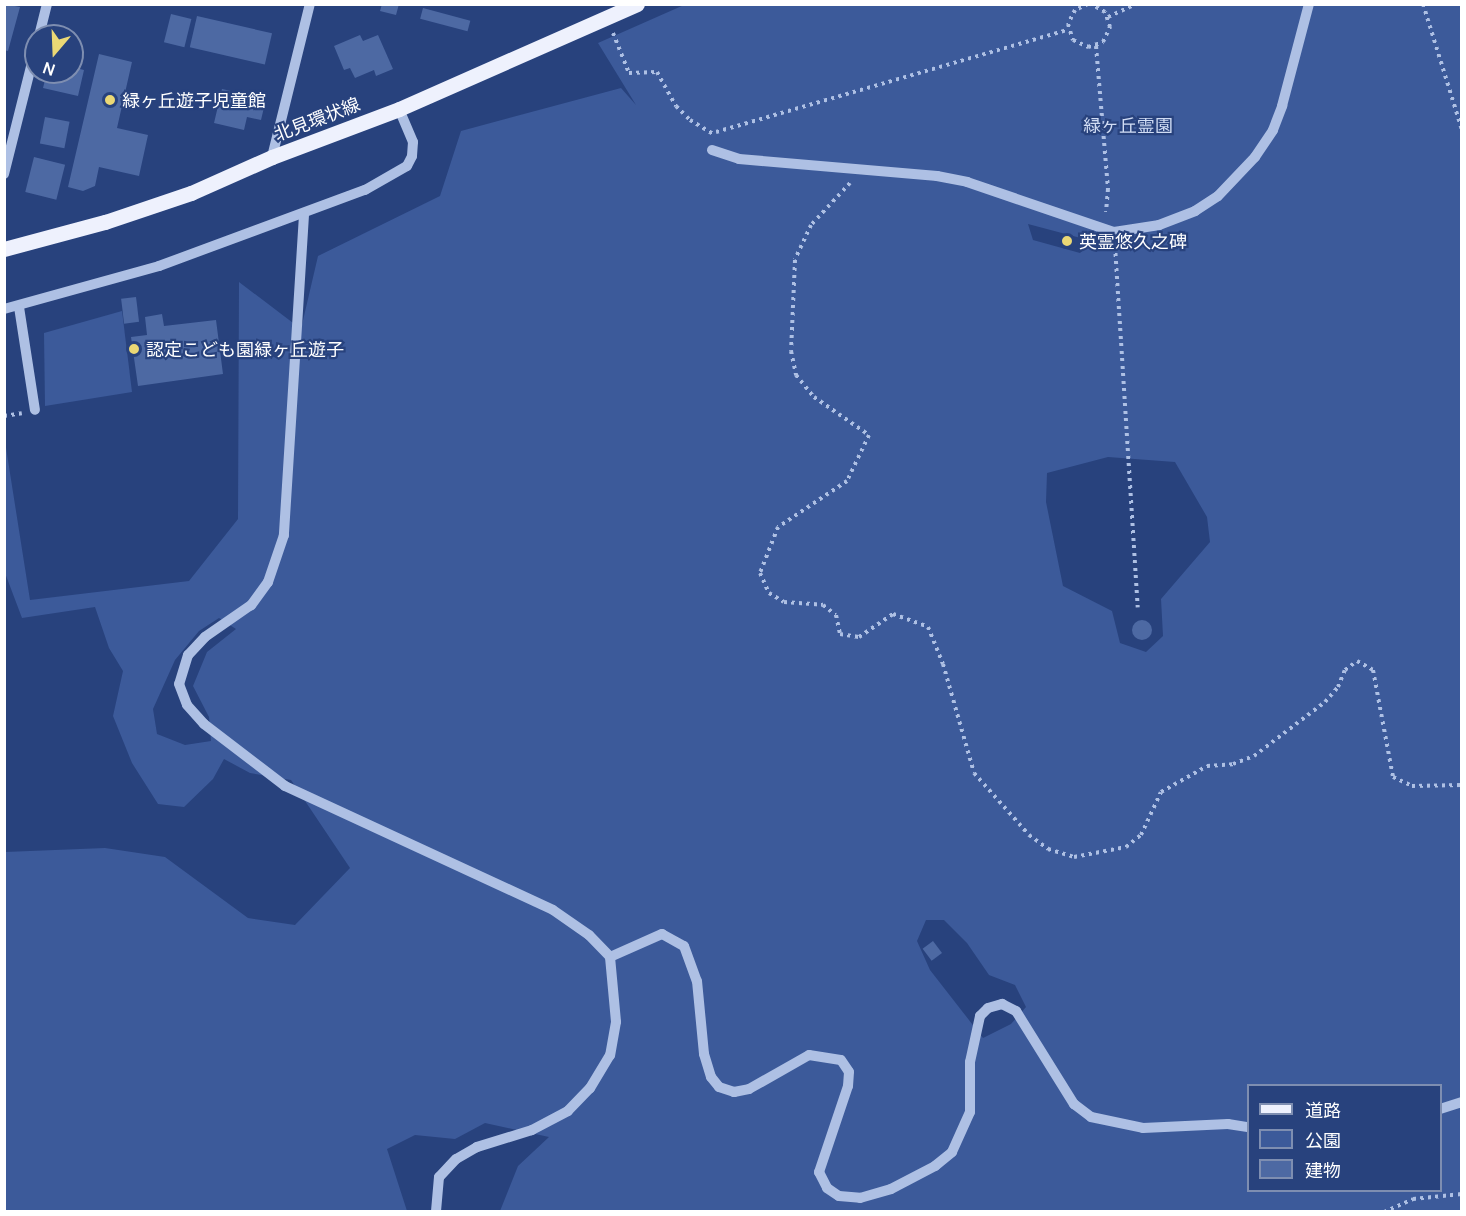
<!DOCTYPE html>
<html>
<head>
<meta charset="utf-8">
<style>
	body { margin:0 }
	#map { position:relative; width:1466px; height:1216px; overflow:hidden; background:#28427d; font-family:Manrope,"Noto Sans JP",sans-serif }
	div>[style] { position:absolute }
	.green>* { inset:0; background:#3c5a9a }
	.building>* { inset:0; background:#4d69a3; transform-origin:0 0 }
	.round { border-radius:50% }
	.path>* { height:4px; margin-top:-2px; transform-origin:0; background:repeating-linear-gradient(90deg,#aec0e4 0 3px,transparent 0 7.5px) }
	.minor>* { height:10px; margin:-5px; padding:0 5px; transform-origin:5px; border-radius:5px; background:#aec0e4 }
	.major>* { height:15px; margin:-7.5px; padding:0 7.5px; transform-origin:7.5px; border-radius:7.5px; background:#eef1fd }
	.dots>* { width:16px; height:16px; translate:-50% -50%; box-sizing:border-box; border:3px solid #28427d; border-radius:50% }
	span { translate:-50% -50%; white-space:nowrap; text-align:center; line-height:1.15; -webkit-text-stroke:4.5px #28427d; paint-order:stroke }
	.poi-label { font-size:18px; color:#fff }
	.left { translate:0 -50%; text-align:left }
	.street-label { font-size:18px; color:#fff }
	.park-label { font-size:18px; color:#d0dcf4 }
	.frame { position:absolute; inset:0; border:6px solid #fff; pointer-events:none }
	.legend { position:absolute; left:1247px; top:1084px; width:195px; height:108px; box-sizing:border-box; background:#28427d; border:2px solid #7e8eb1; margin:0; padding:8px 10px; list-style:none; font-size:18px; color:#fff }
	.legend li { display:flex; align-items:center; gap:12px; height:30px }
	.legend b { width:30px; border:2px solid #7e8eb1 }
	.north { position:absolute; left:24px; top:24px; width:60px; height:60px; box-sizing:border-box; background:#28427d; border:2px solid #7e8eb1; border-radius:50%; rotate:199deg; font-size:16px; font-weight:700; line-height:24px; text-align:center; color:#fff }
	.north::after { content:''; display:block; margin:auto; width:21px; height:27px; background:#ebd875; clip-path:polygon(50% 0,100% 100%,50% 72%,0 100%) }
</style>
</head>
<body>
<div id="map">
	<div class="green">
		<div style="clip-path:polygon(evenodd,684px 5px,1461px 5px,1461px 1211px,500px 1211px,518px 1166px,549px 1137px,485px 1123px,455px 1139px,415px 1135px,387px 1149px,407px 1211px,5px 1211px,5px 852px,105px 848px,165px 857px,248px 918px,295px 925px,350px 868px,291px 780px,250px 773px,224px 759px,213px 779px,184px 807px,158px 804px,132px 763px,113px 716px,123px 671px,109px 648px,95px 607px,22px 618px,5px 573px,4px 435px,30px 600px,189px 581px,238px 519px,239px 282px,301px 329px,318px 256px,440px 196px,461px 131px,621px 88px,636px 105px,598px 43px,684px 5px,1028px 224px,1092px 241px,1092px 242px,1080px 253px,1033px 240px,1028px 224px,684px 5px,1108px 457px,1175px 462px,1207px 517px,1210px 542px,1161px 599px,1163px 636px,1146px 652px,1120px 643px,1112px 611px,1063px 586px,1046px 502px,1047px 473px,1108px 457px,684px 5px,219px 618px,236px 629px,207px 652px,193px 686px,209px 717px,211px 741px,185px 745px,157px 734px,153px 709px,175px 660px,199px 631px,219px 618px,684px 5px,926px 920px,944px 920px,967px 943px,989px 975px,1015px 985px,1026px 1007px,1011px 1024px,983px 1038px,930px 970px,917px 941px,926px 920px,684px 5px,1248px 1086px,1440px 1086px,1440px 1190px,1248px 1190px,1248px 1086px)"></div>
		<div style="clip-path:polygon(122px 311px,132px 392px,45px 406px,44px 333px)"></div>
	</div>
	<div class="building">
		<div style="clip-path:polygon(4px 4px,20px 7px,8px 51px,4px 50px)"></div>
		<div style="clip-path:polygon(382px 4px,399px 4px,396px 15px,380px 11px)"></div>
		<div style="left:423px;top:8px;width:49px;height:11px;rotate:15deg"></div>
		<div style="left:171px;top:14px;width:21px;height:29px;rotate:14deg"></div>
		<div style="left:197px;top:16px;width:77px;height:32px;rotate:13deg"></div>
		<div style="clip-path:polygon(360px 35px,363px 41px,378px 35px,393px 69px,376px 76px,374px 70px,355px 78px,350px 68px,344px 70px,334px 46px)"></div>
		<div style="clip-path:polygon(99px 54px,132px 62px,117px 128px,148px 135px,139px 176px,99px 167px,95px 186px,83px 191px,68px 187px)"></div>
		<div style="clip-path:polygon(72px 67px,84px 70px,78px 96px,43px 88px,47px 72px,72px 72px)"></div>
		<div style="clip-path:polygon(222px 89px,266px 99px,261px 120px,247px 117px,244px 130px,214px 123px)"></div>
		<div style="left:45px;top:117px;width:25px;height:27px;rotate:11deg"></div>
		<div style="left:34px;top:157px;width:32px;height:36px;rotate:14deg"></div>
		<div style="left:136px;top:297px;width:25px;height:15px;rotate:83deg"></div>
		<div style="clip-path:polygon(162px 314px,164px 326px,216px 320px,223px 374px,138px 386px,131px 337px,147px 335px,145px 317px)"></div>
		<div class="round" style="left:1132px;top:620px;width:20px;height:20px"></div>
		<div style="left:933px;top:941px;width:15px;height:13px;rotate:53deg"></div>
	</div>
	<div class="path">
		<div style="left:1088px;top:4px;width:14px;rotate:155deg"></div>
		<div style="left:1075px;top:10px;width:16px;rotate:117deg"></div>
		<div style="left:1068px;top:24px;width:17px;rotate:73deg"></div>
		<div style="left:1073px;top:40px;width:17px;rotate:25deg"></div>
		<div style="left:1088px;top:47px;width:16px;rotate:-18deg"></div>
		<div style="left:1103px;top:42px;width:17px;rotate:-65deg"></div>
		<div style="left:1110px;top:27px;width:16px;rotate:-108deg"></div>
		<div style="left:1105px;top:12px;width:16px;rotate:-150deg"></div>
		<div style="left:1423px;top:4px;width:132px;rotate:72.8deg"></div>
		<div style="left:1108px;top:17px;width:31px;rotate:-25deg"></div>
		<div style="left:613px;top:33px;width:43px;rotate:68.2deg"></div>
		<div style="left:629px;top:73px;width:28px;rotate:-2deg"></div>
		<div style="left:657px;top:72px;width:39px;rotate:61deg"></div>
		<div style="left:676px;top:106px;width:20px;rotate:45deg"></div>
		<div style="left:690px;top:120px;width:29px;rotate:31deg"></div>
		<div style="left:1096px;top:46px;width:144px;rotate:85.2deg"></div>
		<div style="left:1108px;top:189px;width:23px;rotate:95deg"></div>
		<div style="left:716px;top:132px;width:366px;rotate:-16.2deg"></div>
		<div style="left:850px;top:183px;width:57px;rotate:132.9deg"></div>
		<div style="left:811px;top:225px;width:38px;rotate:115deg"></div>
		<div style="left:795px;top:260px;width:91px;rotate:92.5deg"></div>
		<div style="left:791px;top:351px;width:25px;rotate:78deg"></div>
		<div style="left:796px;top:375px;width:28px;rotate:51deg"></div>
		<div style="left:814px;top:397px;width:67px;rotate:34.6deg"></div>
		<div style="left:869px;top:435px;width:51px;rotate:115.6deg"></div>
		<div style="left:847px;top:481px;width:83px;rotate:146.3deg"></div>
		<div style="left:778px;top:527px;width:49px;rotate:111.4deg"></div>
		<div style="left:760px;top:573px;width:22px;rotate:66deg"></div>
		<div style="left:769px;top:593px;width:17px;rotate:31deg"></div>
		<div style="left:784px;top:602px;width:39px;rotate:4deg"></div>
		<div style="left:823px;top:605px;width:16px;rotate:38deg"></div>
		<div style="left:836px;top:615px;width:19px;rotate:78deg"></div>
		<div style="left:840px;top:634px;width:19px;rotate:9deg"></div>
		<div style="left:859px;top:637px;width:41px;rotate:-34.1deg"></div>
		<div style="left:893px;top:614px;width:37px;rotate:20deg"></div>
		<div style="left:928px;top:627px;width:40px;rotate:68deg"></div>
		<div style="left:943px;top:664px;width:113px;rotate:74.1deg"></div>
		<div style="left:974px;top:773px;width:83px;rotate:48.4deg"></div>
		<div style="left:1029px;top:835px;width:24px;rotate:36deg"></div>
		<div style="left:1048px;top:849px;width:27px;rotate:17deg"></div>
		<div style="left:1074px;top:857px;width:53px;rotate:-10.9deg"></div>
		<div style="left:1126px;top:847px;width:19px;rotate:-39deg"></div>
		<div style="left:1141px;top:835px;width:47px;rotate:-65.1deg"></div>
		<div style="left:1161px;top:792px;width:53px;rotate:-29.5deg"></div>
		<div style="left:1207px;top:766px;width:26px;rotate:-4deg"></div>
		<div style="left:1233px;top:764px;width:22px;rotate:-21deg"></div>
		<div style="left:1254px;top:756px;width:89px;rotate:-37.3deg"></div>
		<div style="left:1325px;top:702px;width:20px;rotate:-49deg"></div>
		<div style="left:1338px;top:687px;width:18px;rotate:-68deg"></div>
		<div style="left:1345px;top:670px;width:15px;rotate:-37deg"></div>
		<div style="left:1357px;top:661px;width:18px;rotate:29deg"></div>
		<div style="left:1373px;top:670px;width:109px;rotate:79.4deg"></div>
		<div style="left:1393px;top:777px;width:21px;rotate:25deg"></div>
		<div style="left:1412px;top:786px;width:50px;rotate:-1.1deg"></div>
		<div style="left:1115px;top:246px;width:362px;rotate:86.4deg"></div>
		<div style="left:4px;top:416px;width:18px;rotate:-9deg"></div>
		<div style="left:1384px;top:1212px;width:32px;rotate:-24deg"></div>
		<div style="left:1413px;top:1199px;width:49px;rotate:-5.8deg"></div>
	</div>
	<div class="minor">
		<div style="left:39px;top:36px;width:33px;rotate:-76deg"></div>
		<div style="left:712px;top:150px;width:28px;rotate:18deg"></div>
		<div style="left:739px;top:159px;width:199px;rotate:4.9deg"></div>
		<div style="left:937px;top:176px;width:31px;rotate:11deg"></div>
		<div style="left:967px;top:182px;width:155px;rotate:18.8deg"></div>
		<div style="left:1114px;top:232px;width:46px;rotate:-8.8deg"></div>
		<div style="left:1159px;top:225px;width:39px;rotate:-21deg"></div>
		<div style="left:1195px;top:211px;width:27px;rotate:-33deg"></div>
		<div style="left:1218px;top:196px;width:54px;rotate:-46.5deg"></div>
		<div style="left:1255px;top:157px;width:32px;rotate:-56deg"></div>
		<div style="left:1273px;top:130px;width:26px;rotate:-69deg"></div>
		<div style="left:1282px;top:106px;width:106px;rotate:-75.2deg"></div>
		<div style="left:272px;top:157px;width:158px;rotate:-76.1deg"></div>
		<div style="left:4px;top:174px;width:131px;rotate:-75.9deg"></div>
		<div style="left:304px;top:215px;width:321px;rotate:93.6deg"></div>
		<div style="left:284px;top:535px;width:50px;rotate:108.8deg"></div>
		<div style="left:268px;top:582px;width:29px;rotate:126deg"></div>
		<div style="left:251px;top:605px;width:56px;rotate:145.2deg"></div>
		<div style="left:205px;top:637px;width:25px;rotate:133deg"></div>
		<div style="left:188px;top:655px;width:30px;rotate:107deg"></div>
		<div style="left:179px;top:684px;width:22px;rotate:69deg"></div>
		<div style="left:187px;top:705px;width:25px;rotate:48deg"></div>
		<div style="left:204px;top:724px;width:102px;rotate:37.4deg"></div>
		<div style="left:285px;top:786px;width:295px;rotate:24.8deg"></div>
		<div style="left:553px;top:910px;width:44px;rotate:34.8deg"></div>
		<div style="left:589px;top:935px;width:30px;rotate:46deg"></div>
		<div style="left:610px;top:957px;width:65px;rotate:84.7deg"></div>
		<div style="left:616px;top:1022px;width:34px;rotate:100deg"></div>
		<div style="left:610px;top:1055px;width:39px;rotate:121deg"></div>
		<div style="left:590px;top:1088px;width:32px;rotate:134deg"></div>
		<div style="left:568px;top:1111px;width:41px;rotate:152.2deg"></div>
		<div style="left:532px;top:1130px;width:58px;rotate:162.8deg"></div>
		<div style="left:477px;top:1147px;width:24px;rotate:150deg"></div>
		<div style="left:456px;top:1159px;width:25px;rotate:133deg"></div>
		<div style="left:439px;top:1177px;width:35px;rotate:95deg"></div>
		<div style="left:19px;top:307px;width:104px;rotate:81.2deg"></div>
		<div style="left:4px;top:309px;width:161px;rotate:-15.5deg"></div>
		<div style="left:159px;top:266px;width:220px;rotate:-20.3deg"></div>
		<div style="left:365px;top:190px;width:48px;rotate:-29.7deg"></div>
		<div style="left:407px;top:166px;width:11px;rotate:-63deg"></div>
		<div style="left:412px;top:156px;width:14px;rotate:-86deg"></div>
		<div style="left:413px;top:142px;width:36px;rotate:-113deg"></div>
		<div style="left:610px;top:957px;width:57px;rotate:-23.9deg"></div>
		<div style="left:662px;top:934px;width:25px;rotate:29deg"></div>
		<div style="left:684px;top:946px;width:37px;rotate:70deg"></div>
		<div style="left:697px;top:981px;width:73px;rotate:84.5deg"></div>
		<div style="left:704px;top:1054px;width:24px;rotate:73deg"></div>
		<div style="left:711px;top:1077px;width:13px;rotate:51deg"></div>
		<div style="left:719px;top:1087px;width:16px;rotate:18deg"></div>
		<div style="left:734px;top:1092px;width:15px;rotate:-11deg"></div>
		<div style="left:749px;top:1089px;width:69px;rotate:-29.5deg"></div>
		<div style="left:809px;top:1055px;width:32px;rotate:9deg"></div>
		<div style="left:841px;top:1060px;width:14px;rotate:56deg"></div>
		<div style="left:849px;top:1072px;width:14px;rotate:94deg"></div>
		<div style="left:848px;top:1086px;width:91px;rotate:108.6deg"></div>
		<div style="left:819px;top:1172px;width:18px;rotate:63deg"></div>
		<div style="left:827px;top:1188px;width:14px;rotate:34deg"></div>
		<div style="left:839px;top:1196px;width:21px;rotate:5deg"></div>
		<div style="left:860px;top:1198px;width:32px;rotate:-16deg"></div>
		<div style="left:891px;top:1189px;width:50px;rotate:-27.6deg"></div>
		<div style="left:935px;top:1166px;width:22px;rotate:-39deg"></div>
		<div style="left:952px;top:1152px;width:44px;rotate:-65.8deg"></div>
		<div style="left:970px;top:1112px;width:50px;rotate:-90deg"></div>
		<div style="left:970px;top:1062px;width:47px;rotate:-77.7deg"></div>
		<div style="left:980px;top:1016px;width:11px;rotate:-45deg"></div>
		<div style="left:988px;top:1008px;width:15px;rotate:-16deg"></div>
		<div style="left:1002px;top:1004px;width:16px;rotate:27deg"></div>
		<div style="left:1016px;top:1011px;width:110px;rotate:58.1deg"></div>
		<div style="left:1074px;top:1104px;width:21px;rotate:37deg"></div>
		<div style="left:1091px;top:1117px;width:53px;rotate:11.9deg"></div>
		<div style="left:1143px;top:1128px;width:85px;rotate:-2.7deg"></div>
		<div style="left:1228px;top:1124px;width:20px;rotate:9deg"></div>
		<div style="left:1440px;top:1109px;width:23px;rotate:-18deg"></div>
	</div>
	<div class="major">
		<div style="left:4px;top:249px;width:105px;rotate:-15deg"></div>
		<div style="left:105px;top:222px;width:91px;rotate:-18.6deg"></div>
		<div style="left:191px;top:193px;width:89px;rotate:-24deg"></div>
		<div style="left:272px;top:157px;width:136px;rotate:-20.7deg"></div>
		<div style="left:399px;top:109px;width:260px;rotate:-23.8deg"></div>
	</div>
	<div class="dots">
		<div style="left:110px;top:100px;background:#ebd875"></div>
		<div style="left:1067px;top:241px;background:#ebd875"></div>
		<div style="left:134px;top:349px;background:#ebd875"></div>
	</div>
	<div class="poi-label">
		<span class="left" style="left:122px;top:100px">緑ヶ丘遊子児童館</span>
		<span class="left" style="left:1079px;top:241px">英霊悠久之碑</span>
		<span class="left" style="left:146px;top:349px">認定こども園緑ヶ丘遊子</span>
	</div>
	<div class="street-label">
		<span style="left:317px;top:119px;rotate:-21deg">北見環状線</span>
	</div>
	<div class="park-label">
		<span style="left:1128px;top:125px">緑ヶ丘霊園</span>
	</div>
	<div class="frame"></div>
	<ul class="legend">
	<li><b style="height:8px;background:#eef1fd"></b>道路</li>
	<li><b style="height:16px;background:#3c5a9a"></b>公園</li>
	<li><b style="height:16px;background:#4d69a3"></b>建物</li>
	</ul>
	<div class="north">N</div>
</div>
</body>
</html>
